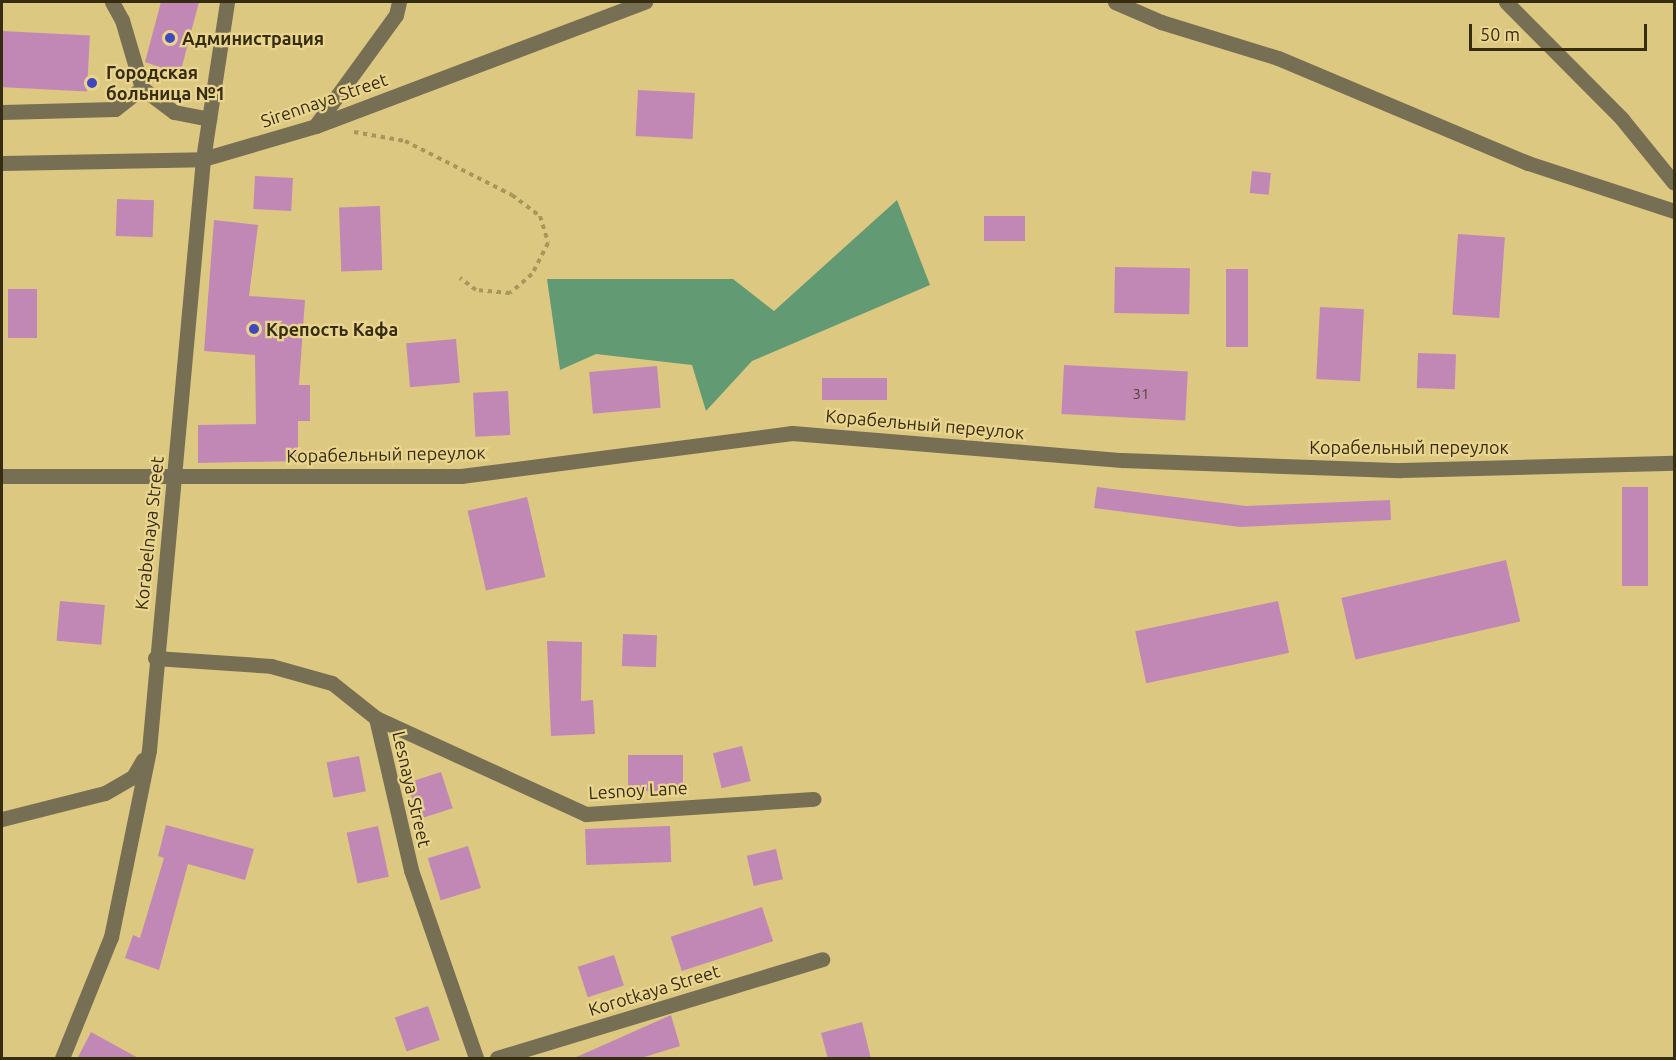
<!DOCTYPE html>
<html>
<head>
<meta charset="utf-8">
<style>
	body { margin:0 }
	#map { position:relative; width:1676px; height:1060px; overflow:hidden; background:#dcc881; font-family:Ubuntu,sans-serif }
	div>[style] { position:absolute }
	.forest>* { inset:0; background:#629a74 }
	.building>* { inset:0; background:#c188b6; transform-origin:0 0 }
	.path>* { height:4px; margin-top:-2px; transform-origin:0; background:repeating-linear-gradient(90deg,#a7975d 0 4.5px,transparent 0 9px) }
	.minor>* { height:15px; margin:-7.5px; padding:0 7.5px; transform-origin:7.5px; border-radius:7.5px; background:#776f54 }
	.dots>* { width:16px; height:16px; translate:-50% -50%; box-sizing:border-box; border:3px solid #ead58e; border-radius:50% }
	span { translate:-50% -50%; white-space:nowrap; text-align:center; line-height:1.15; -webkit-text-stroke:4.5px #ead58e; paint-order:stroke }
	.number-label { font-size:15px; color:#59443a }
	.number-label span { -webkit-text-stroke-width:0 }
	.poi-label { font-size:18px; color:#362d10; font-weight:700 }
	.left { translate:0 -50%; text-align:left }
	.street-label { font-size:18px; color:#362d10 }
	.frame { position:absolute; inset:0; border:3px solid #362d10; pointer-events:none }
	.scale { position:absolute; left:1469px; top:24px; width:178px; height:27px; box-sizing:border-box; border:3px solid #362d10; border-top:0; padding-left:8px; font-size:18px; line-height:21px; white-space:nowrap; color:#362d10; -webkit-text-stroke:4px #ead58e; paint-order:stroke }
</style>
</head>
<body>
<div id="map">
	<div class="forest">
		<div style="clip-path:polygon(897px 200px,930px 285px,752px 361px,706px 411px,692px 365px,596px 354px,560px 370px,547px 279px,733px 279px,774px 311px)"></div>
	</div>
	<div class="building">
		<div style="clip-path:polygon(161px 2px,199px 2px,180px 74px,145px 62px)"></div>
		<div style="left:2px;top:31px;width:88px;height:56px;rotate:3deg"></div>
		<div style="left:638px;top:90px;width:57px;height:46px;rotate:3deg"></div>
		<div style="left:1252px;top:171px;width:19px;height:22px;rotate:6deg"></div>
		<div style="left:255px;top:176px;width:38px;height:33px;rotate:3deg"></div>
		<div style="left:117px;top:199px;width:37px;height:37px;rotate:2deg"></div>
		<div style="left:380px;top:206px;width:64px;height:41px;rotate:88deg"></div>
		<div style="left:1025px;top:216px;width:25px;height:41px;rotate:90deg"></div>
		<div style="clip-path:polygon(214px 220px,258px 225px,249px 296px,305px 300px,299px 385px,310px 385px,310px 421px,298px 421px,298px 461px,198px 463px,198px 425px,256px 424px,255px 355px,204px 351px)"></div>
		<div style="left:1458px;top:234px;width:47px;height:81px;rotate:4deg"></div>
		<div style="left:1115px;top:267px;width:75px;height:46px;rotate:1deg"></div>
		<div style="left:1226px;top:269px;width:22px;height:78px"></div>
		<div style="left:8px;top:289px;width:29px;height:49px"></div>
		<div style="left:1320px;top:307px;width:44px;height:72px;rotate:3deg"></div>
		<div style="left:456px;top:339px;width:44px;height:50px;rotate:85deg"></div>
		<div style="left:1418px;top:353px;width:38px;height:35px;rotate:2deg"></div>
		<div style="left:1064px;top:365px;width:124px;height:49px;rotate:3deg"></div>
		<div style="left:657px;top:366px;width:42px;height:68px;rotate:85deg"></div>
		<div style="left:822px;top:378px;width:65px;height:22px"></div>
		<div style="left:508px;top:391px;width:44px;height:35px;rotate:87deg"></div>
		<div style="clip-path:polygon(1097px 487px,1246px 506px,1390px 500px,1391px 520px,1240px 527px,1094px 508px)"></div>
		<div style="left:1622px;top:487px;width:26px;height:99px"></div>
		<div style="left:527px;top:497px;width:82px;height:61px;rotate:77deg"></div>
		<div style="left:1506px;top:560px;width:63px;height:169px;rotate:77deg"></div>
		<div style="left:60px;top:601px;width:45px;height:40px;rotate:5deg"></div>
		<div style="left:1278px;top:601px;width:53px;height:146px;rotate:78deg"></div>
		<div style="left:623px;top:634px;width:34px;height:32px;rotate:2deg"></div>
		<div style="clip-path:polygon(547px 641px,582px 642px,581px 701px,593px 700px,595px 734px,551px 736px)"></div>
		<div style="left:742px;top:746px;width:36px;height:30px;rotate:76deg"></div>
		<div style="left:628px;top:755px;width:55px;height:36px"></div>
		<div style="left:359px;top:756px;width:36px;height:33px;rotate:79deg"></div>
		<div style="left:441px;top:772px;width:38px;height:36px;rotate:72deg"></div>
		<div style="clip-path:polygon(166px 825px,254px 849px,245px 880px,188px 864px,159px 970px,125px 958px,133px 935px,140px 938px,164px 858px,158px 856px)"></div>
		<div style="left:378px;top:826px;width:52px;height:32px;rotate:78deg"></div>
		<div style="left:670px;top:826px;width:36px;height:85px;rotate:88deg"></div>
		<div style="left:468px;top:846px;width:44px;height:42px;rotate:73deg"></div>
		<div style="left:776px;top:849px;width:31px;height:30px;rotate:77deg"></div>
		<div style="left:762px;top:907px;width:36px;height:96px;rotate:72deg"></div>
		<div style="left:614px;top:955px;width:32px;height:38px;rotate:72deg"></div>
		<div style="left:428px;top:1006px;width:36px;height:35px;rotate:71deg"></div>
		<div style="clip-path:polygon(671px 1015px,680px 1046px,638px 1059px,572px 1059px)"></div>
		<div style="clip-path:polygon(862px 1022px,871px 1059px,828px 1059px,821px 1033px)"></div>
		<div style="clip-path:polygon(91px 1032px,140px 1059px,77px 1059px)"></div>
	</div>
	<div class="path">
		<div style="left:354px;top:132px;width:52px;rotate:10deg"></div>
		<div style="left:405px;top:141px;width:120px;rotate:26.8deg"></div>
		<div style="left:512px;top:195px;width:35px;rotate:37deg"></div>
		<div style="left:540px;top:216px;width:28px;rotate:73deg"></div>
		<div style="left:548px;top:243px;width:35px;rotate:117deg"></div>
		<div style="left:532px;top:274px;width:29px;rotate:139deg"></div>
		<div style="left:510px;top:293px;width:34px;rotate:-175deg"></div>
		<div style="left:476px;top:290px;width:20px;rotate:-143deg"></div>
	</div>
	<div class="minor">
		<div style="left:112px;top:2px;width:21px;rotate:61deg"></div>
		<div style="left:122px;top:20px;width:71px;rotate:73.6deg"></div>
		<div style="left:142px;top:88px;width:40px;rotate:37deg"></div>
		<div style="left:174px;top:112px;width:36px;rotate:11deg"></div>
		<div style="left:1115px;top:2px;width:50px;rotate:23.5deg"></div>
		<div style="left:1161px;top:22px;width:122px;rotate:17.1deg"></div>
		<div style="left:1278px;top:58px;width:271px;rotate:22.8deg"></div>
		<div style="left:1528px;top:163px;width:154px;rotate:18.2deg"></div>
		<div style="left:1506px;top:2px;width:165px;rotate:45.2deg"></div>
		<div style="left:1622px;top:119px;width:82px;rotate:50.9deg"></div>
		<div style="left:2px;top:112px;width:113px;rotate:-1.5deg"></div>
		<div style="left:115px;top:109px;width:34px;rotate:-38deg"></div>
		<div style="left:316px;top:125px;width:136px;rotate:-54deg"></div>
		<div style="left:396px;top:15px;width:13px;rotate:-77deg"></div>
		<div style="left:2px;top:163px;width:201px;rotate:-1.1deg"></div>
		<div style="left:203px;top:159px;width:118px;rotate:-16.3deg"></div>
		<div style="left:316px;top:126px;width:352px;rotate:-20.7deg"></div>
		<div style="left:2px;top:476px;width:459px"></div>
		<div style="left:461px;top:476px;width:334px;rotate:-7.4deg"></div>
		<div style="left:792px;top:433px;width:331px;rotate:4.7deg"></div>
		<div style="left:1122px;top:460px;width:279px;rotate:2.1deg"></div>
		<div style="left:1401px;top:470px;width:273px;rotate:-1.5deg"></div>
		<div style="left:155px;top:658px;width:116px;rotate:3.9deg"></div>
		<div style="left:271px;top:666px;width:63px;rotate:15.6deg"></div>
		<div style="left:332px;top:683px;width:56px;rotate:38.5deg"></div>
		<div style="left:376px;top:718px;width:156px;rotate:77deg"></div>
		<div style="left:411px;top:870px;width:199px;rotate:70.9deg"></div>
		<div style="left:376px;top:718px;width:231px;rotate:24.6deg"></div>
		<div style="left:586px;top:814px;width:228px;rotate:-3.8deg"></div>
		<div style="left:2px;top:819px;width:106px;rotate:-14.2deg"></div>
		<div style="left:105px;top:793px;width:32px;rotate:-30deg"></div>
		<div style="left:133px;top:777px;width:20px;rotate:-60deg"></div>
		<div style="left:62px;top:1058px;width:131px;rotate:-68deg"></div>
		<div style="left:111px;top:937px;width:191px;rotate:-78.5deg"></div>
		<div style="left:149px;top:750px;width:593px;rotate:-84.78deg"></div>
		<div style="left:203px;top:159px;width:159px;rotate:-81.3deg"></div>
		<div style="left:497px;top:1058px;width:340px;rotate:-16.9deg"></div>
	</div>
	<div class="dots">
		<div style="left:170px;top:38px;background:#3f49bd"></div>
		<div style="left:92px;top:83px;background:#3f49bd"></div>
		<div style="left:254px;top:329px;background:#3f49bd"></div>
	</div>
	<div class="number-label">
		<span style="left:1141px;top:394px">31</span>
	</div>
	<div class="poi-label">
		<span class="left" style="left:182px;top:38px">Администрация</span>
		<span class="left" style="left:106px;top:83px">Городская<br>больница №1</span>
		<span class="left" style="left:266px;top:329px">Крепость Кафа</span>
	</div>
	<div class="street-label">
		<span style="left:324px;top:100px;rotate:-19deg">Sirennaya Street</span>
		<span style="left:925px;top:424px;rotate:5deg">Корабельный переулок</span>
		<span style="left:1409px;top:447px">Корабельный переулок</span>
		<span style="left:386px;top:454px;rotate:-1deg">Корабельный переулок</span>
		<span style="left:149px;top:533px;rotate:-84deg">Korabelnaya Street</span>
		<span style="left:412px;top:789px;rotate:77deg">Lesnaya Street</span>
		<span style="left:638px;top:790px;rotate:-3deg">Lesnoy Lane</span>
		<span style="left:654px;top:990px;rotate:-17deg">Korotkaya Street</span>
	</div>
	<div class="frame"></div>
	<div class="scale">50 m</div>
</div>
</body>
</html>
